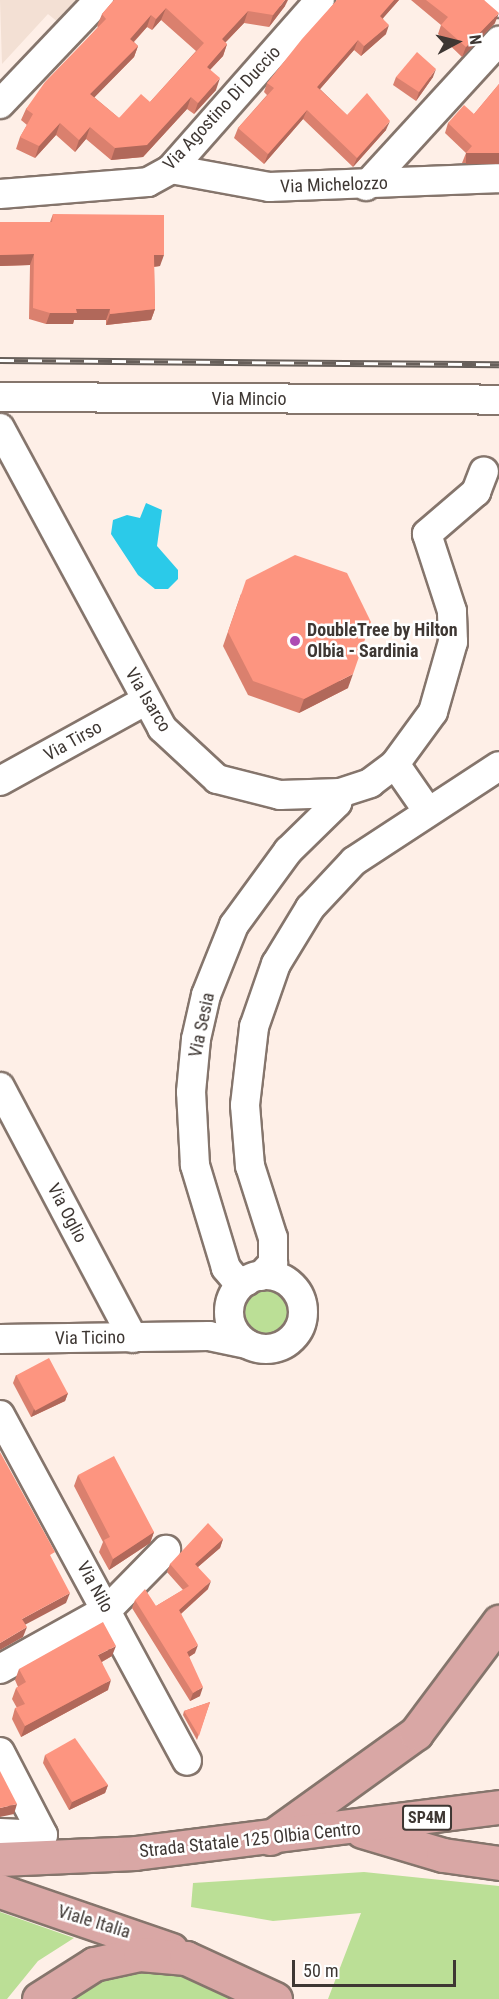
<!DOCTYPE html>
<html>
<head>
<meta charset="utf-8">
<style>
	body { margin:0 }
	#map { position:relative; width:499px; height:1999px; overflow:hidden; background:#feefe7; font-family:"Roboto Condensed",sans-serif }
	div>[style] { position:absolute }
	.built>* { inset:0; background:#f3e0d4 }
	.green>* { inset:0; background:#bbdf96 }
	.round { border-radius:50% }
	.water>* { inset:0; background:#2bcae9 }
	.roads { filter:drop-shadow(2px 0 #85756c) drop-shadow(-2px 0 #85756c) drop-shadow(0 2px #85756c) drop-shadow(0 -2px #85756c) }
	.minor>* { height:28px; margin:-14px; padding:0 14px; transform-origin:14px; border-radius:14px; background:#fff }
	.minor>.ring { margin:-14px; padding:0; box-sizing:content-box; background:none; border:28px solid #fff; border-radius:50% }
	.major>* { height:33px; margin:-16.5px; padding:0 16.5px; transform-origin:16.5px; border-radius:16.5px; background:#d9a7a5 }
	.rail>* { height:7px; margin-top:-3.5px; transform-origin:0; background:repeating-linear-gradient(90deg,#fff 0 14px,#675f5a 0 28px); box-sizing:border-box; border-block:2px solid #675f5a }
	.wall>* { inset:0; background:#da806e }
	.shaded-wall>* { inset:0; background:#b1685a; transform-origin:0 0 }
	.building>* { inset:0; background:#fd9580; transform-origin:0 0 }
	.dots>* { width:16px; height:16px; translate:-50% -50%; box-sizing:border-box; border:3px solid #fff; border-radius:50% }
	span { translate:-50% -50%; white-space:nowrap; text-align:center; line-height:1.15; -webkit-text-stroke:5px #fff; paint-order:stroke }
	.shield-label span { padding:2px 4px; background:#fff; border:2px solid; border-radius:4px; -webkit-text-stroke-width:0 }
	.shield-label { font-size:16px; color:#3e3733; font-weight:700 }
	.street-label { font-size:18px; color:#3e3733 }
	.poi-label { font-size:18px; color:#3e3733; font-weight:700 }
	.left { translate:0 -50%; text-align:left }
	.north { position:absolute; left:427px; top:12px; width:60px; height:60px; -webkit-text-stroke:4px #fff; paint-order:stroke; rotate:83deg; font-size:16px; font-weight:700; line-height:24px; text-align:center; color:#3e3733 }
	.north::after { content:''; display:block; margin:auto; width:21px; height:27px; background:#3e3733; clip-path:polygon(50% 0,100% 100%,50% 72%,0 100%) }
	.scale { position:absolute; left:292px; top:1960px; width:164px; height:27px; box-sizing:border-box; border:3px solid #3e3733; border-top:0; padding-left:8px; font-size:18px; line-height:21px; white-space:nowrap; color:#3e3733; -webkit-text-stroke:4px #fff; paint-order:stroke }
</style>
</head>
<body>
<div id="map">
	<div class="built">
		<div style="clip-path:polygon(0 0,79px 0,59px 23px,48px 14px,2px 64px)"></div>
	</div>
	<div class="green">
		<div class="round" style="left:245px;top:1290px;width:44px;height:44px"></div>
		<div style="clip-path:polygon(364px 1872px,499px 1886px,499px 1999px,328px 1999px,361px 1913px,273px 1921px,191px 1907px,193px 1883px)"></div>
		<div style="clip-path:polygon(0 1912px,74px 1938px,38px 1961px,7px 1999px,0 1999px)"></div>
		<div style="clip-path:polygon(177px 1969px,235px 1999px,74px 1999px,108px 1973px)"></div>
	</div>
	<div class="water">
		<div style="clip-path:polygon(146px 503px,162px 510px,157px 546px,178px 570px,178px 579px,168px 589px,155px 589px,138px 575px,111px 534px,113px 520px,127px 515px,140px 518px)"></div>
	</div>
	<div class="roads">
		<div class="minor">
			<div style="left:496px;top:0;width:4px;rotate:45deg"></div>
			<div style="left:0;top:104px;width:144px;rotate:-46.4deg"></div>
			<div style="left:171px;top:169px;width:100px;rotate:10.4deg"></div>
			<div style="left:269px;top:187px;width:230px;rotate:-2.2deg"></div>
			<div style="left:366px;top:186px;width:197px;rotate:-47.5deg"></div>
			<div style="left:0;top:194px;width:148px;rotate:-4.6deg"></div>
			<div style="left:148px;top:182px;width:26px;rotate:-29deg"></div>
			<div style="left:171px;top:169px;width:225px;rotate:-48.6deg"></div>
			<div style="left:0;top:397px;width:499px;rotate:0.3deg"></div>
			<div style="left:0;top:428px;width:341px;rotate:61.6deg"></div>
			<div style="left:162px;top:728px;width:75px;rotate:42.8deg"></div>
			<div style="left:217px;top:779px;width:65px;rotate:14.3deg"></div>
			<div style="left:280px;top:795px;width:60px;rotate:-1.9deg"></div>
			<div style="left:340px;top:793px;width:32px;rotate:-18deg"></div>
			<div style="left:370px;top:783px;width:31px;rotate:-37deg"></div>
			<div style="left:395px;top:764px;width:64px;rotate:-53.8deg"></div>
			<div style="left:433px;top:712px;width:73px;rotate:-74.1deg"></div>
			<div style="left:453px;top:642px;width:31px;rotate:-92deg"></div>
			<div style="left:452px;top:611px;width:81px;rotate:-108deg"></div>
			<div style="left:427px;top:534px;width:65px;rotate:-40.6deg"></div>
			<div style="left:476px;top:492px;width:22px;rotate:-69deg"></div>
			<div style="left:395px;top:764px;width:56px;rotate:55.2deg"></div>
			<div style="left:0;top:781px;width:166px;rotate:-28.9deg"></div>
			<div style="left:0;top:1087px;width:284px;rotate:62.1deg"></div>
			<div class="ring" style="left:229px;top:1275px;width:46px;height:46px"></div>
			<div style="left:261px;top:1276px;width:18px;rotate:-47deg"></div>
			<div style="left:273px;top:1263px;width:25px;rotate:-90deg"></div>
			<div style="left:273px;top:1238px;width:76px;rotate:-107.7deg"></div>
			<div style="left:250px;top:1166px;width:61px;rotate:-94.7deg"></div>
			<div style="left:245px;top:1105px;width:79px;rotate:-83.4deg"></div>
			<div style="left:254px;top:1027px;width:67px;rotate:-70.8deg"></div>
			<div style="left:276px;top:964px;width:66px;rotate:-58.7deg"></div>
			<div style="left:310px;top:908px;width:64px;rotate:-46.9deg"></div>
			<div style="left:354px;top:861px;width:173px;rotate:-33.2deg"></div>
			<div style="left:247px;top:1281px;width:11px;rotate:-175deg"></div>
			<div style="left:236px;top:1280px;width:16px;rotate:-130deg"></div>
			<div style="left:226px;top:1268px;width:108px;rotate:-106.8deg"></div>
			<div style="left:195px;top:1165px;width:73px;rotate:-93.1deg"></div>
			<div style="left:191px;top:1092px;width:53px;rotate:-84.6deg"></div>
			<div style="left:196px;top:1039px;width:45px;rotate:-77.2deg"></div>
			<div style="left:206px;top:995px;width:75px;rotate:-68.2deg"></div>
			<div style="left:234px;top:925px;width:92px;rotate:-53.9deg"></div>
			<div style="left:288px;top:851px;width:69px;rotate:-44.4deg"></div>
			<div style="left:337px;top:803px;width:10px;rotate:-73deg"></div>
			<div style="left:0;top:1339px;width:209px;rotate:-0.8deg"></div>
			<div style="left:209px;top:1336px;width:39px;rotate:12deg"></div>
			<div style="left:0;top:1415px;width:393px;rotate:61.6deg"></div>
			<div style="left:0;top:1669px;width:124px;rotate:-29.1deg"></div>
			<div style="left:108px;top:1609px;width:83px;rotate:-45.5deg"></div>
			<div style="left:0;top:1752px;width:93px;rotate:62.6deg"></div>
			<div style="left:43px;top:1835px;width:43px;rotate:-177.3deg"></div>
		</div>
		<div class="major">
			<div style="left:362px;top:1831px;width:84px;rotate:16.5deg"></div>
			<div style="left:443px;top:1855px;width:57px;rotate:8.1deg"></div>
			<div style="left:270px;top:1838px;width:180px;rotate:-35.7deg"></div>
			<div style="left:416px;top:1733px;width:139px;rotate:-53.2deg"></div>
			<div style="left:0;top:1859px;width:135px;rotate:-2.5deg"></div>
			<div style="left:135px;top:1853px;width:367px;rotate:-7.2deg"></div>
			<div style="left:0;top:1891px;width:181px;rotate:19deg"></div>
			<div style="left:39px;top:1999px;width:65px;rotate:-32.5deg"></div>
			<div style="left:94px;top:1964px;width:47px;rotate:-12.3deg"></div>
			<div style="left:140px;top:1954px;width:46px;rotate:5deg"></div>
			<div style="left:186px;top:1958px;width:98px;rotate:24.7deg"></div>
		</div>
	</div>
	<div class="rail">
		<div style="left:0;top:360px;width:499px;rotate:0.5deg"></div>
	</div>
	<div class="wall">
		<div style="clip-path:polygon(evenodd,114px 0,285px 6px,269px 27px,244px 23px,225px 43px,227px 44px,223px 56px,210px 70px,216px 90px,194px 114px,187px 109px,143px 157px,111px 160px,86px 139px,75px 152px,56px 135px,35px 158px,16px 149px,20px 137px,27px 125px,21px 120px,26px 109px,98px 27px,97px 26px,102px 14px,114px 0,161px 20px,196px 51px,150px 102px,119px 118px,94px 97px,134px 57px,138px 46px,134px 42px,147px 27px,152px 30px,161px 20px)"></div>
		<div style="clip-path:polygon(337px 0,399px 0,383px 18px,386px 34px,361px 56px,354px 50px,320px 89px,347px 115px,386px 130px,353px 167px,303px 119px,264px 164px,234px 138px,238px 128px,267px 95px,264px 92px,267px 83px)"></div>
		<div style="clip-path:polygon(411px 0,484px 0,495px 23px,462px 57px,438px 34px,441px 25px)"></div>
		<div style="clip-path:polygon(396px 77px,433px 77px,416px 101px,393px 85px)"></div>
		<div style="clip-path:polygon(499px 84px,499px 163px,462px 163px,466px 153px,445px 133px,448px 123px,474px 114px)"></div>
		<div style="clip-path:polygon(53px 214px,160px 266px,154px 267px,155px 309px,151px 320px,106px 325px,106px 320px,74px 320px,73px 324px,46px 324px,29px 319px,30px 265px,0 266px,0 222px,50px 222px)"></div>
		<div style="clip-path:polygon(241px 594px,348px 688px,299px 713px,248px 695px,223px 646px)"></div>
		<div style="clip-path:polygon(16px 1375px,68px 1393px,65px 1401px,31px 1417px,13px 1383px)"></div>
		<div style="clip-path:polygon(78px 1475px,154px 1532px,150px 1543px,109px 1570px,99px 1552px,103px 1542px,74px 1486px)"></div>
		<div style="clip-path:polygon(223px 1539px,220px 1548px,198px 1567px,208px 1589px,181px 1614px,195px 1653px,189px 1657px,200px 1696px,190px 1701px,132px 1608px,135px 1600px,156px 1606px,183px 1590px,167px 1572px,170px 1564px)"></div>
		<div style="clip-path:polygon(112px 1656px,102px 1662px,108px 1690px,21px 1737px,12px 1719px,15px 1708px,17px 1708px,12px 1699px,16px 1688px,18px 1687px,15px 1680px,19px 1669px)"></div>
		<div style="clip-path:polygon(210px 1702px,197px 1740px,183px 1715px,184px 1711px)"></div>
		<div style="clip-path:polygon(45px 1755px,108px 1785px,105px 1793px,69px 1810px,43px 1763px)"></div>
	</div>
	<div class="shaded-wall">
		<div style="clip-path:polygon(285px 0,288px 0,285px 6px,269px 27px,273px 15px)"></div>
		<div style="clip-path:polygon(394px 0,399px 0,377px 25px,380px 16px)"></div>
		<div style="clip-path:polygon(166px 8px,161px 20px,152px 30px,156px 19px)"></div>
		<div style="clip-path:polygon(248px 11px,244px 23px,217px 51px,222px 39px)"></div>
		<div style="clip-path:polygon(499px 13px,495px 23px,462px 57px,466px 47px)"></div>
		<div style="clip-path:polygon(151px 15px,147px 27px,126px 50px,130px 39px)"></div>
		<div style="clip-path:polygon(389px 25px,386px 34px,361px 56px,364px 46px)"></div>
		<div style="clip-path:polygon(358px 40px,354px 50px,314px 96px,317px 87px)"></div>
		<div style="clip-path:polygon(227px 44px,223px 56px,202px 78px,207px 67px)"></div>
		<div style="clip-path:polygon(138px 46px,134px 57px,86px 106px,90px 94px)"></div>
		<div style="clip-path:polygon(436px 69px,433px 77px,416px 101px,419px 92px)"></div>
		<div style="clip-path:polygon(220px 78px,216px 90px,194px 114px,198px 103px)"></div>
		<div style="clip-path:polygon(191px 97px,187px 109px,143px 157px,111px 160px,115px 148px)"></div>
		<div style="clip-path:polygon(307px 110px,303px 119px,264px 164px,268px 154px)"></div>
		<div style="clip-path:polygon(390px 121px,386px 130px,353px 167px,357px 158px)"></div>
		<div style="clip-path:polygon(60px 123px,56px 135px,35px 158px,39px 146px)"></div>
		<div style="clip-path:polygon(90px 127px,86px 139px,75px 152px,79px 140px)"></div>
		<div style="left:466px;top:153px;width:33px;height:11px"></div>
		<div style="clip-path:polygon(34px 254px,30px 265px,0 266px,0 255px)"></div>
		<div style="clip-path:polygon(154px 255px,164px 255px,160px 266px,150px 267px)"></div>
		<div style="clip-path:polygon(76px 309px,110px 309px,106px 320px,74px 320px,73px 324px,46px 324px,50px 313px)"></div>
		<div style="clip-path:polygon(155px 309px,151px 320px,106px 325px,110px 314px)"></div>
		<div style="clip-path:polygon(353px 674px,348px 688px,299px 713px,304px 699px)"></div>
		<div style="clip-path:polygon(68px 1393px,65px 1401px,31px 1417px,34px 1409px)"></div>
		<div style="clip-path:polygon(154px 1532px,150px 1543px,109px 1570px,113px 1559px)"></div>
		<div style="clip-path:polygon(223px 1539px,220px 1548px,192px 1572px,195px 1564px)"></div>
		<div style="clip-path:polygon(211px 1581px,208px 1589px,176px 1618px,179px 1610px)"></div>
		<div style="clip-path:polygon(70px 1593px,66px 1603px,19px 1628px,22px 1619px)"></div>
		<div style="clip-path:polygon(27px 1627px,23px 1637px,0 1650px,0 1643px)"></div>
		<div style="clip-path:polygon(198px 1645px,195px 1653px,184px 1660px,187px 1652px)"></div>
		<div style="clip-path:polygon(116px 1646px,112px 1656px,94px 1666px,98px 1655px)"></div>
		<div style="clip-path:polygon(111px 1680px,108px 1690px,21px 1737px,25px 1726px)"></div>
		<div style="clip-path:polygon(203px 1687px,200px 1696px,190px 1701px,193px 1693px)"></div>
		<div style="clip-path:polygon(108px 1785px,105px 1793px,69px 1810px,72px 1802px)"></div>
		<div style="clip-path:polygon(17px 1804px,14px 1814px,0 1817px,0 1808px)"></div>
	</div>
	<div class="building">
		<div style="clip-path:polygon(evenodd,114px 0,285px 0,273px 15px,248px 11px,222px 39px,227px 44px,207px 67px,220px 78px,198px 103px,191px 97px,147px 145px,115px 148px,90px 127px,79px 140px,60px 123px,39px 146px,20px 137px,33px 114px,26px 109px,45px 82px,106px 19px,102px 14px,114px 0,166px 8px,204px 43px,150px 102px,141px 94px,119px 118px,90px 94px,138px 46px,130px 39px,151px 15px,156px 19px,166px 8px)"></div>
		<div style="clip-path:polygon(337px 0,394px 0,380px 16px,389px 25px,364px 46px,358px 40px,317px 87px,347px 115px,367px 93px,390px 121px,357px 158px,307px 110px,268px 154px,238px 128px,274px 88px,267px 83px,302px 39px)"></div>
		<div style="clip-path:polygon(426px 0,484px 0,499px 13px,466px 47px,441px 25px,448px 17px)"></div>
		<div style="clip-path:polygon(417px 52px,436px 69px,419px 92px,396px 77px)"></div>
		<div style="clip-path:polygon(499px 84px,499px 153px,466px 153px,472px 146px,448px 123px,464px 105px,474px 114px)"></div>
		<div style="clip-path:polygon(53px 214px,164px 215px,164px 255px,154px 255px,155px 309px,110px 314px,110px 309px,76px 309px,77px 313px,50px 313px,33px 308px,34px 254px,0 255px,0 222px,52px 222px)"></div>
		<div style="clip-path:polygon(295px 555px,347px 573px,371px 622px,353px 674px,304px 699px,253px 681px,228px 632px,246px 580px)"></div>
		<div style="left:49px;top:1358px;width:40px;height:37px;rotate:62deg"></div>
		<div style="clip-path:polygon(0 1452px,55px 1552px,50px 1555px,70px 1593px,22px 1619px,27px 1627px,0 1643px)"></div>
		<div style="clip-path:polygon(114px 1456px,154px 1532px,113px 1559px,104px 1540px,110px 1537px,78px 1475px)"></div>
		<div style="clip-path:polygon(208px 1523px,223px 1539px,195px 1564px,211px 1581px,179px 1610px,198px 1645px,187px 1652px,203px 1687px,193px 1693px,135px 1600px,145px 1589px,156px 1606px,189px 1586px,170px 1564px)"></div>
		<div style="clip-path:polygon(103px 1622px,116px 1646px,98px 1655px,111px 1680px,25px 1726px,15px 1708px,25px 1704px,16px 1688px,26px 1682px,19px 1669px)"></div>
		<div style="clip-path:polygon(210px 1702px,199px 1736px,184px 1711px)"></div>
		<div style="clip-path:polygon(75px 1738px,108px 1785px,72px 1802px,45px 1755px)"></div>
		<div style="clip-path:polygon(0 1771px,17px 1804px,0 1808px)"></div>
	</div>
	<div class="dots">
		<div style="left:295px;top:641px;background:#ad4bb3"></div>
	</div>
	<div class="shield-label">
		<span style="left:427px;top:1818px">SP4M</span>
	</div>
	<div class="street-label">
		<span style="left:222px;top:108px;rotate:-47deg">Via Agostino Di Duccio</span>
		<span style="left:334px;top:185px;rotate:-2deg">Via Michelozzo</span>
		<span style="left:249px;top:399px">Via Mincio</span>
		<span style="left:148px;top:700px;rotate:59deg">Via Isarco</span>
		<span style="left:73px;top:741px;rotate:-29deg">Via Tirso</span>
		<span style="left:202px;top:1025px;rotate:-78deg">Via Sesia</span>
		<span style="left:67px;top:1213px;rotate:62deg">Via Oglio</span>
		<span style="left:90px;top:1338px;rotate:-1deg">Via Ticino</span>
		<span style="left:95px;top:1587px;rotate:61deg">Via Nilo</span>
		<span style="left:250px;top:1840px;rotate:-6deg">Strada Statale 125 Olbia Centro</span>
		<span style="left:94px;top:1922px;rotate:17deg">Viale Italia</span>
	</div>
	<div class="poi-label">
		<span class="left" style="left:307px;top:641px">DoubleTree by Hilton<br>Olbia - Sardinia</span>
	</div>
	<div class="north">N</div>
	<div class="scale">50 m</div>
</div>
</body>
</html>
